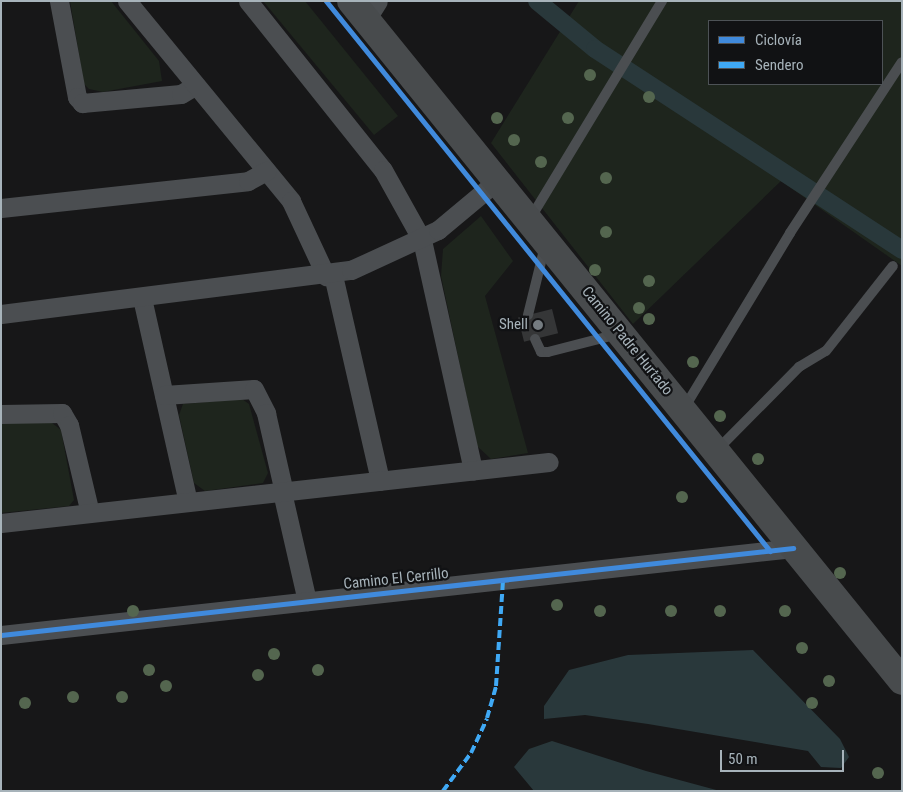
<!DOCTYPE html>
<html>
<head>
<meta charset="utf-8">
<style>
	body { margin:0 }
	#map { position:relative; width:903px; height:792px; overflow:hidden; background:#171718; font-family:"Roboto Condensed",sans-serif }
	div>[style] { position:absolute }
	.green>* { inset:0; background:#1e251d }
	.water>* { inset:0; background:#29383b }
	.canal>* { height:18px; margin:-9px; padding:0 9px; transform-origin:9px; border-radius:9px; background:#29383b }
	.building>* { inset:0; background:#353637; transform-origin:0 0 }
	.service>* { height:10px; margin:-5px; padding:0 5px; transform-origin:5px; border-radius:5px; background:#4b4e51 }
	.minor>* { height:19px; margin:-9.5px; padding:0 9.5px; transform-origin:9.5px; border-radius:9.5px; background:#4b4e51 }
	.primary>* { height:28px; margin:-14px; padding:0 14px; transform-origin:14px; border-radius:14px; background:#484b4d }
	.quiet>* { height:4px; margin-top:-2px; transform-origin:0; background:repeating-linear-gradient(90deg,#3fa9f5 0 8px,transparent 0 12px) }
	.cycleway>* { height:5px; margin:-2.5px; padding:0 2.5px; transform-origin:2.5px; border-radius:2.5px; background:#408adc }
	.trees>* { width:12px; height:12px; margin:-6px; border-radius:50%; background:#54664f }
	.dots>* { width:14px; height:14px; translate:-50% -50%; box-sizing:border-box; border:2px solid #111214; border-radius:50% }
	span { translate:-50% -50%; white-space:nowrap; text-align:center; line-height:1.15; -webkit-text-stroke:4.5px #111214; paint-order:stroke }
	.poi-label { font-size:15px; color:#a7b3ba }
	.right { translate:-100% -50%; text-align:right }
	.street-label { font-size:15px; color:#a7b3ba }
	.frame { position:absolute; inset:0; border:2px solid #a7b3ba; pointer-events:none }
	.legend { position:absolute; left:708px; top:20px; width:175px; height:65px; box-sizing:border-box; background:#111214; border:1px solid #4d5256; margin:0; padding:6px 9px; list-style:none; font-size:15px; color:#a7b3ba }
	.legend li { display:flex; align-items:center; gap:10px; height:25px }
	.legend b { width:25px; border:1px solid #4d5256 }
	.scale { position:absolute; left:720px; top:750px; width:124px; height:22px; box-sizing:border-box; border:2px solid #a7b3ba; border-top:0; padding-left:6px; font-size:15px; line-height:18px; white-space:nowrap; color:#a7b3ba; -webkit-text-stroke:4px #111214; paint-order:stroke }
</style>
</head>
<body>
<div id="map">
	<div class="green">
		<div style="clip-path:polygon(70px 1px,111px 1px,159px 61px,162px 81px,103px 92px,89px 89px,84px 84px)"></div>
		<div style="clip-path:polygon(263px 1px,305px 1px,398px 116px,374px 135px)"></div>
		<div style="clip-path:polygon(evenodd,579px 1px,902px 1px,902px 266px,781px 181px,633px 324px,491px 143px,579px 1px,709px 21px,882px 21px,882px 84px,709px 84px,709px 21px)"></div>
		<div style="clip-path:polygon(481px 216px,513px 261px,485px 296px,528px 453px,491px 459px,477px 446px,441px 276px,443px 249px)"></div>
		<div style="clip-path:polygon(242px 399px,249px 404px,268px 473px,263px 483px,205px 491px,194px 483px,179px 415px,183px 404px)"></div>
		<div style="clip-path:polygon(47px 419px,61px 430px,74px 500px,69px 506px,1px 513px,1px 424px)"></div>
	</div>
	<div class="water">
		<div style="clip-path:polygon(753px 650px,840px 739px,849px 757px,841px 768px,821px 767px,808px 751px,648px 724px,585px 715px,544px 719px,544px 706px,569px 670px,628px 655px)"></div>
		<div style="clip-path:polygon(552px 741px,646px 771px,720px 791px,534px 791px,514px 767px,529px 749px)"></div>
	</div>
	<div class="canal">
		<div style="left:537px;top:1px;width:75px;rotate:39.6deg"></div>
		<div style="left:595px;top:49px;width:367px;rotate:33.2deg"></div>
	</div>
	<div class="building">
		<div style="left:552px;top:309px;width:25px;height:35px;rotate:76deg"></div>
	</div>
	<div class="service">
		<div style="left:530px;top:219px;width:255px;rotate:-58.8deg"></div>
		<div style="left:528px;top:315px;width:71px;rotate:-76.2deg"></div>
		<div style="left:535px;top:339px;width:14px;rotate:65deg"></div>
		<div style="left:541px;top:352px;width:7px"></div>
		<div style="left:548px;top:352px;width:72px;rotate:-14.4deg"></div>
		<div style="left:683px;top:410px;width:207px;rotate:-58.8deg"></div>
		<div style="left:790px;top:233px;width:204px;rotate:-56.8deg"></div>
		<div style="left:717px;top:450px;width:117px;rotate:-45.3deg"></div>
		<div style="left:799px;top:367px;width:31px;rotate:-31deg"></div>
		<div style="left:826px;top:351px;width:108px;rotate:-51.8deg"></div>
	</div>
	<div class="minor">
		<div style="left:59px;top:1px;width:98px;rotate:79.4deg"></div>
		<div style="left:77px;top:97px;width:8px;rotate:50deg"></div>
		<div style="left:82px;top:103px;width:99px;rotate:-5.2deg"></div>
		<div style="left:181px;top:94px;width:17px;rotate:-31deg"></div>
		<div style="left:127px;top:1px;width:259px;rotate:50.6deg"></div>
		<div style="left:291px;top:201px;width:83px;rotate:65deg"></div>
		<div style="left:248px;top:1px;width:216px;rotate:51.4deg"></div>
		<div style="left:383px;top:170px;width:80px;rotate:60.9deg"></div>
		<div style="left:422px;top:240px;width:236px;rotate:77.5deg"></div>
		<div style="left:366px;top:20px;width:22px;rotate:-58deg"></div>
		<div style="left:1px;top:208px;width:248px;rotate:-6.2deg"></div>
		<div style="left:248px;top:181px;width:21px;rotate:-29deg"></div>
		<div style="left:333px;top:275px;width:211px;rotate:77.1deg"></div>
		<div style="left:142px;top:298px;width:209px;rotate:77.3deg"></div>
		<div style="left:1px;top:314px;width:353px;rotate:-7.2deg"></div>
		<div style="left:351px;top:270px;width:96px;rotate:-24.7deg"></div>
		<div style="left:438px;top:230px;width:78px;rotate:-39.8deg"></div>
		<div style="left:164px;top:395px;width:90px;rotate:-3.8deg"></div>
		<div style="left:254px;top:389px;width:27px;rotate:63deg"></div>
		<div style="left:266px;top:413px;width:81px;rotate:77.2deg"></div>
		<div style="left:1px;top:414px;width:61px;rotate:-0.9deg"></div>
		<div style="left:62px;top:413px;width:14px;rotate:60deg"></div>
		<div style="left:69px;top:425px;width:90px;rotate:76.6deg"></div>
		<div style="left:282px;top:492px;width:112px;rotate:77.1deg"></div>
		<div style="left:1px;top:523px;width:551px;rotate:-6.35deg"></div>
		<div style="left:1px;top:635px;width:797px;rotate:-6.27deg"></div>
	</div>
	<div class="primary">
		<div style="left:351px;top:1px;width:875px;rotate:50.98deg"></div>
	</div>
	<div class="quiet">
		<div style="left:443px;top:791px;width:47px;rotate:-53.6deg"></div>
		<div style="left:471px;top:753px;width:38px;rotate:-65deg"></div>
		<div style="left:487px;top:718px;width:33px;rotate:-74deg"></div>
		<div style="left:496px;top:686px;width:106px;rotate:-86.2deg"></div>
	</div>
	<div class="cycleway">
		<div style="left:326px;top:1px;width:707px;rotate:51.09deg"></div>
		<div style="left:1px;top:635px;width:797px;rotate:-6.27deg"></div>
	</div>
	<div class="trees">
		<div style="left:590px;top:75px"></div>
		<div style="left:649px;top:97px"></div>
		<div style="left:497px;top:118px"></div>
		<div style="left:568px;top:118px"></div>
		<div style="left:514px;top:140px"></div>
		<div style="left:541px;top:162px"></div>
		<div style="left:606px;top:178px"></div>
		<div style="left:606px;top:232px"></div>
		<div style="left:595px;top:270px"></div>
		<div style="left:649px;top:281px"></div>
		<div style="left:639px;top:308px"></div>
		<div style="left:649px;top:319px"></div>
		<div style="left:693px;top:362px"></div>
		<div style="left:720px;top:416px"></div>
		<div style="left:758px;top:459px"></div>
		<div style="left:682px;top:497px"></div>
		<div style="left:840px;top:573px"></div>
		<div style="left:557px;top:605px"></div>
		<div style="left:133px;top:611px"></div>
		<div style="left:600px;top:611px"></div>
		<div style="left:671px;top:611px"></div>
		<div style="left:720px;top:611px"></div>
		<div style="left:785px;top:611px"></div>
		<div style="left:802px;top:648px"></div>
		<div style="left:274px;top:654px"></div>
		<div style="left:149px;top:670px"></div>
		<div style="left:318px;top:670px"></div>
		<div style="left:258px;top:675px"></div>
		<div style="left:829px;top:681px"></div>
		<div style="left:166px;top:686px"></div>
		<div style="left:73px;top:697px"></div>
		<div style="left:122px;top:697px"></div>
		<div style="left:25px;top:703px"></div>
		<div style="left:812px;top:703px"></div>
		<div style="left:878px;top:773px"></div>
	</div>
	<div class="dots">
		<div style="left:538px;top:325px;background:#757c81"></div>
	</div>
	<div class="poi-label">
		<span class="right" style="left:528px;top:325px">Shell</span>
	</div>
	<div class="street-label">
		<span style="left:627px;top:341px;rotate:51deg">Camino Padre Hurtado</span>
		<span style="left:396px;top:579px;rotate:-6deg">Camino El Cerrillo</span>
	</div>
	<div class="frame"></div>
	<ul class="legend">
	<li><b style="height:6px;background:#408adc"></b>Ciclovía</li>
	<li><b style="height:6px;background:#3fa9f5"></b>Sendero</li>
	</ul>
	<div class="scale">50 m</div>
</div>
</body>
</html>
